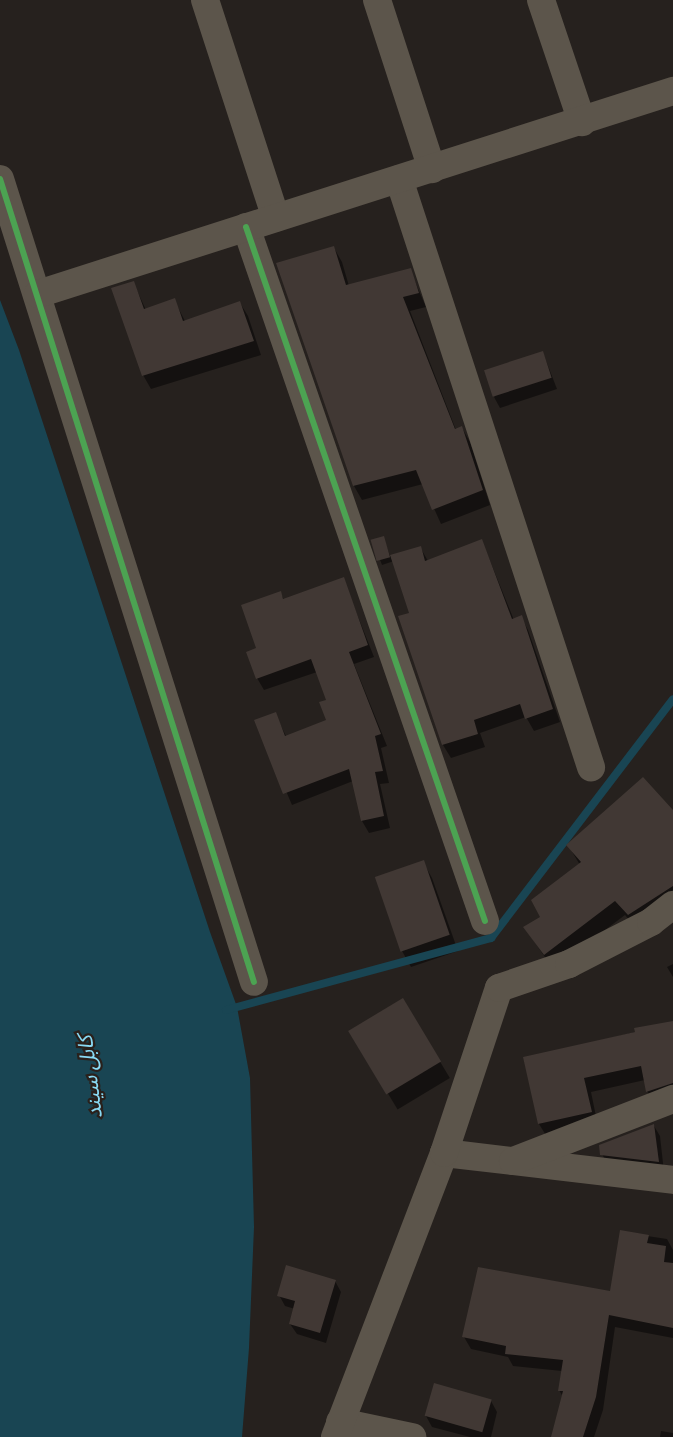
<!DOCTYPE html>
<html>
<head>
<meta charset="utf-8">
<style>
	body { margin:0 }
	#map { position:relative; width:673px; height:1437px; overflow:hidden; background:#26211e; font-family:"IBM Plex Sans","Noto Sans Arabic",sans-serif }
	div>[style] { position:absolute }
	.water>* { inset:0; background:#194553 }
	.shadow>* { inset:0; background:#0007; transform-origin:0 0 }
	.stream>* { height:8px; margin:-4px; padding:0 4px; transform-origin:4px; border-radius:4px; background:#194553 }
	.building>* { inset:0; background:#413834; transform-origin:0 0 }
	.minor>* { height:28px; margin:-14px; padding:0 14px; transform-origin:14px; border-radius:14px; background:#5c554b }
	.cycleway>* { height:6px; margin:-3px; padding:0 3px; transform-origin:3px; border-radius:3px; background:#4ca352 }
	span { translate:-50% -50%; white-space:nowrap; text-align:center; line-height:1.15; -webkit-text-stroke:4.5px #2a201b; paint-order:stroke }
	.water-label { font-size:21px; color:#89daf4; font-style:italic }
</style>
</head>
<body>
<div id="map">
	<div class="water">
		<div style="clip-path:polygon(0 300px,19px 350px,210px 932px,237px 1007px,250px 1078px,254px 1227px,249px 1348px,242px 1437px,0 1437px)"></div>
	</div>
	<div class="shadow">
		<div style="clip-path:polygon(334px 248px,342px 262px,349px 286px,410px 270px,426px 307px,410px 311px,456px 430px,462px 428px,470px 442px,490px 505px,441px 524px,423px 484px,362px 500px,354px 486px)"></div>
		<div style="clip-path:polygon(133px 282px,146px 310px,174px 300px,185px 321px,240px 303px,248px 316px,261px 355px,151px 389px,143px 375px)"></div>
		<div style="clip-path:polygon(543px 353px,557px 389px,500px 408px,494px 397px)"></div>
		<div style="clip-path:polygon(383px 537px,390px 556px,420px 547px,428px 561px,482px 541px,514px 620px,521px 617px,528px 630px,560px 722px,534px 731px,526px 717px,480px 733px,485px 747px,451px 758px,443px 745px,399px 617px,411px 614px,394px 561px,382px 565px,373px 541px)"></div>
		<div style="clip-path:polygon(343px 579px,374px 657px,354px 664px,387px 746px,381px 748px,389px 783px,380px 784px,390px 828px,369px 833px,362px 821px,353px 781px,292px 805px,256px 721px,275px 714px,287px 738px,328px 721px,328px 700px,317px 672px,264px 690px,257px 678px,258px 649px,280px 592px,284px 600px)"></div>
		<div style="clip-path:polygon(673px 813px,673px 907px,637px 929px,625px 915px,553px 969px,525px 928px,541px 918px,580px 865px,568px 845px)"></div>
		<div style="clip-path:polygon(423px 862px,432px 878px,458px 951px,411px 967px,402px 951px)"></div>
		<div style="clip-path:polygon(673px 964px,673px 977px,667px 967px)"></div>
		<div style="left:403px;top:1000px;width:91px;height:61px;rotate:59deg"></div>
		<div style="clip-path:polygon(673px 1023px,673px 1098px,655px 1105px,647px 1091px,645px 1080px,591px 1092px,598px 1126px,547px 1137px,539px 1124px,524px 1059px)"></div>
		<div style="clip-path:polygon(654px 1126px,660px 1136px,664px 1172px,608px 1165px,602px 1154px)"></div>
		<div style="clip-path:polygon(621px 1232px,667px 1239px,673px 1250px,673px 1338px,615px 1327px,603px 1410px,594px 1437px,554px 1437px,563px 1397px,559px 1390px,562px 1371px,513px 1366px,508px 1357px,471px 1349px,464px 1337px,612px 1293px)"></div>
		<div style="clip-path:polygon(335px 1281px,341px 1292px,326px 1343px,297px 1334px,290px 1324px,295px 1309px,285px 1306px,279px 1295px)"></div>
		<div style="clip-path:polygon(491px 1401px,497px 1412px,491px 1437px,470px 1437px,432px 1427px,426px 1416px)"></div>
		<div style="clip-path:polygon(661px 1431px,673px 1433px,673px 1437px,660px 1437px)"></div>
	</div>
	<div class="stream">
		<div style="left:226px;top:1010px;width:275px;rotate:-15.2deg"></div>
		<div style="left:491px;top:938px;width:300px;rotate:-52.7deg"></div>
	</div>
	<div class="building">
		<div style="clip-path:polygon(334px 246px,346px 285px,411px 268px,419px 293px,403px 297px,455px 429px,462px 426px,483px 490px,432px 510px,416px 470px,353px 486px,276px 263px)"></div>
		<div style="clip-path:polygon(134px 281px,144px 309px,175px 298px,183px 321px,240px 301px,254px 341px,142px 376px,111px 288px)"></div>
		<div style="left:543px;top:351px;width:28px;height:62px;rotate:72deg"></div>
		<div style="left:384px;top:536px;width:22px;height:14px;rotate:74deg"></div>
		<div style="clip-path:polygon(482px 539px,512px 619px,522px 615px,553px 709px,525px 719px,520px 704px,474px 720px,478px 734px,442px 745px,398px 616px,409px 613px,390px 555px,421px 546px,425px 561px)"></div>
		<div style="clip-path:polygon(344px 577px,368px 645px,349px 652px,381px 734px,375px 736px,383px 771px,375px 772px,384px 816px,361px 821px,349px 769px,283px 794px,254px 720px,276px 712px,285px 736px,326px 720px,319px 702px,326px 700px,311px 659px,256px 679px,246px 652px,256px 648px,241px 605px,281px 591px,283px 599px)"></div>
		<div style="clip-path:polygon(643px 777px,673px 810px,673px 886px,628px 915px,615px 901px,544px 955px,523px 927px,540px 917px,531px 900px,581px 862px,566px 845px)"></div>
		<div style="left:424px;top:860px;width:79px;height:52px;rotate:71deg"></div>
		<div style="left:403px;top:998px;width:74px;height:64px;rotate:59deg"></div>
		<div style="clip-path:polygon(673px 1021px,673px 1083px,646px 1092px,641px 1066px,584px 1078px,592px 1112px,538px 1124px,523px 1057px,635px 1032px,634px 1028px)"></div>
		<div style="clip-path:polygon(654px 1124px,659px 1162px,600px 1155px,599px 1145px)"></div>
		<div style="clip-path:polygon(620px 1230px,649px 1235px,647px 1243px,666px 1246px,664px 1262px,673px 1263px,673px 1328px,609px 1315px,596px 1397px,583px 1437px,551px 1437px,563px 1391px,558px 1391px,563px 1360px,505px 1354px,506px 1346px,462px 1337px,478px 1267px,610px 1291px)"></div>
		<div style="clip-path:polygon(286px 1265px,336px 1280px,320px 1333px,289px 1324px,295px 1301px,277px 1296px)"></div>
		<div style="left:434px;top:1383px;width:60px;height:34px;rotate:16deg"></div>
	</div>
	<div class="minor">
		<div style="left:205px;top:0;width:229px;rotate:72deg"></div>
		<div style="left:377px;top:0;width:178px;rotate:72deg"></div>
		<div style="left:541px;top:0;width:129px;rotate:71.4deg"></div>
		<div style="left:0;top:179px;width:842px;rotate:72.45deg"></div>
		<div style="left:399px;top:179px;width:619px;rotate:71.92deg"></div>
		<div style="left:246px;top:227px;width:734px;rotate:71deg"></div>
		<div style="left:38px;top:294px;width:667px;rotate:-17.73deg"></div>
		<div style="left:444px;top:1153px;width:231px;rotate:6.7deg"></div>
		<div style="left:513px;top:1161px;width:172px;rotate:-21.2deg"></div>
		<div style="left:340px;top:1422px;width:74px;rotate:11.8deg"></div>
		<div style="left:335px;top:1437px;width:304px;rotate:-69deg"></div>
		<div style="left:444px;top:1153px;width:174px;rotate:-71.6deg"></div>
		<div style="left:499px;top:988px;width:74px;rotate:-18.9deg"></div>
		<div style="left:569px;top:964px;width:92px;rotate:-27.1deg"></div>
		<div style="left:651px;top:922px;width:28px;rotate:-38deg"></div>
	</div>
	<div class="cycleway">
		<div style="left:0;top:179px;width:842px;rotate:72.45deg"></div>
		<div style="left:246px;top:227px;width:734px;rotate:71deg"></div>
	</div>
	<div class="water-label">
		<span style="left:89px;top:1077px;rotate:-97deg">کابل سيند</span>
	</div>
</div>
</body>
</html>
